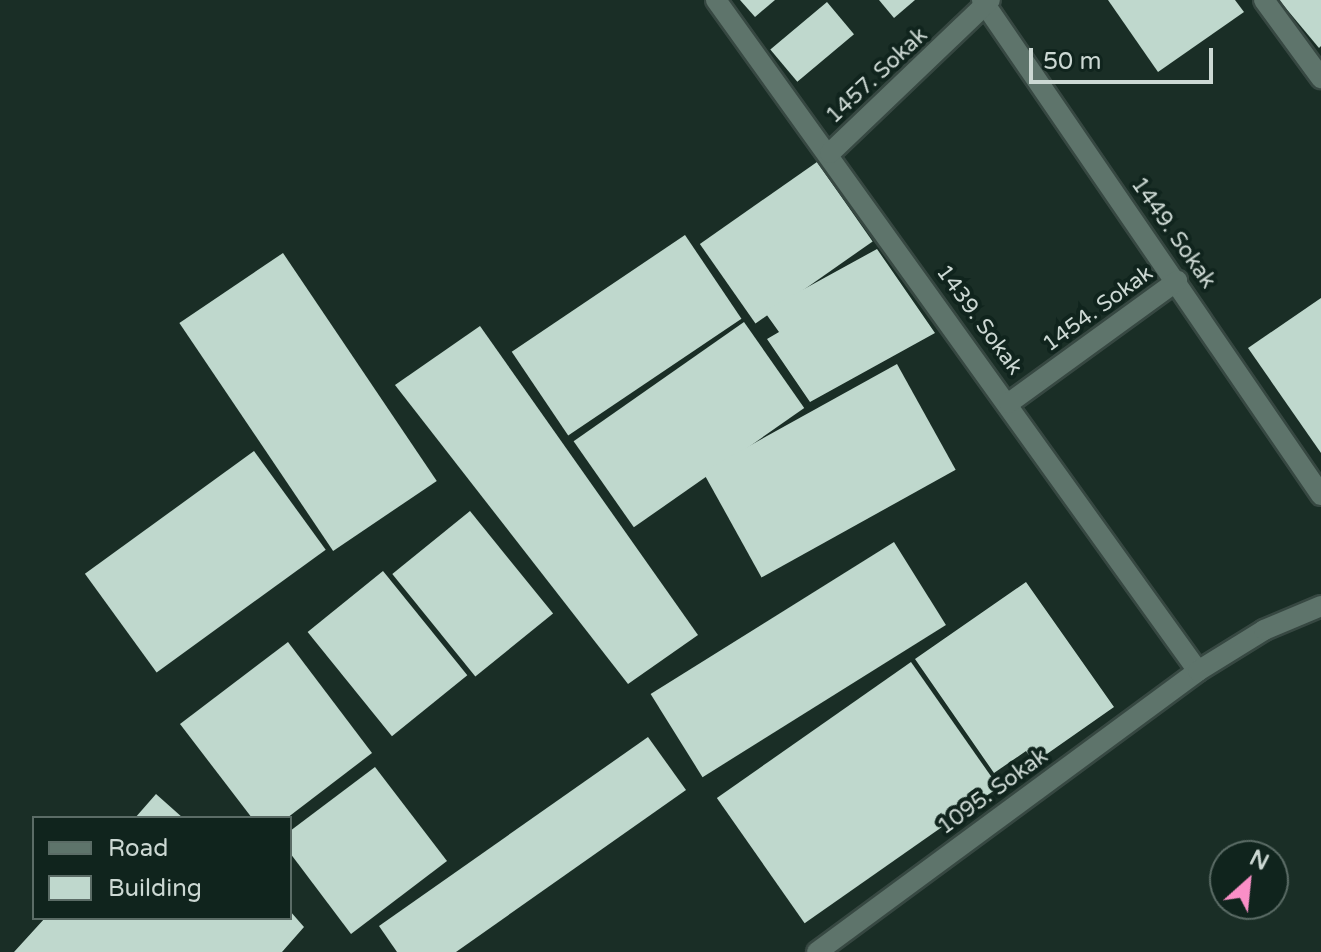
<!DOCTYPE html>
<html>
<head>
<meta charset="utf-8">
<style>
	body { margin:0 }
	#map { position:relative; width:1321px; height:952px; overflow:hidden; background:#1a2e26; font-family:"Varela Round",sans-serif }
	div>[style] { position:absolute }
	.building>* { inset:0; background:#bfd8cd; transform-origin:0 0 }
	.roads { filter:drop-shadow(2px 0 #374842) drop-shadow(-2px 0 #374842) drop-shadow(0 2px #374842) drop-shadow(0 -2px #374842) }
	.minor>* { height:20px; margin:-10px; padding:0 10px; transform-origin:10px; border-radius:10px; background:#5e746b }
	span { translate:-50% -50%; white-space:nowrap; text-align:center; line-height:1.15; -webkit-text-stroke:8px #10241d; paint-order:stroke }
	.street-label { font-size:22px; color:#ccd8d3 }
	.legend { position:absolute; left:32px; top:816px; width:260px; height:104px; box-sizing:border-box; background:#10241d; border:2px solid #5b6c66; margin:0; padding:10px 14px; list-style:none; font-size:24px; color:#ccd8d3 }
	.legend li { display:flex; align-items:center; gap:16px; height:40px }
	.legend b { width:40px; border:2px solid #5b6c66 }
	.north { position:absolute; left:1209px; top:840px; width:80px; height:80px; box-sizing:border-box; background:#10241d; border:2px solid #5b6c66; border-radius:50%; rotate:27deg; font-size:22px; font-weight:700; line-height:32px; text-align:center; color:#ccd8d3 }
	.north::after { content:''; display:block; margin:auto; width:28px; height:36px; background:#fa8fc7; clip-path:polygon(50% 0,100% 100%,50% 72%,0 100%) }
	.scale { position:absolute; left:1029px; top:48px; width:184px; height:36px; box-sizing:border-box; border:4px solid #ccd8d3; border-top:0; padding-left:10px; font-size:24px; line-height:28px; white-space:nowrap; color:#ccd8d3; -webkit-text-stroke:6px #10241d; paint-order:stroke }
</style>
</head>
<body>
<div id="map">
	<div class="building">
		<div style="clip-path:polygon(740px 0,775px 0,755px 17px)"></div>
		<div style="clip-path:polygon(879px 0,915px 0,894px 18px)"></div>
		<div style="clip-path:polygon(1108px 0,1235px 0,1244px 12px,1158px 72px)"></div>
		<div style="clip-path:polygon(1279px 0,1321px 0,1321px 46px,1319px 48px)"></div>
		<div style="left:827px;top:2px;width:42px;height:74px;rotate:50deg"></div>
		<div style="left:817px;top:162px;width:97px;height:143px;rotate:55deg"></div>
		<div style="left:685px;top:235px;width:101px;height:209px;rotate:56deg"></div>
		<div style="clip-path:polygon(877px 249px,935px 333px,810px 402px,767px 339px,779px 332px,764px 311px)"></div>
		<div style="left:283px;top:253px;width:275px;height:125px;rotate:56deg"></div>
		<div style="clip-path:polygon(1321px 298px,1321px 453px,1248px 348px)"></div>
		<div style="left:744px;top:322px;width:105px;height:208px;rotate:55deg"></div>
		<div style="clip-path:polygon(480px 326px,698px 635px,628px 684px,395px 385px)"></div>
		<div style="left:897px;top:364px;width:121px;height:222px;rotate:61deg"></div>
		<div style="left:254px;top:451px;width:122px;height:209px;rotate:54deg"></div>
		<div style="left:470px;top:511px;width:132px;height:100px;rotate:51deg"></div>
		<div style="left:894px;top:542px;width:98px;height:287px;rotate:58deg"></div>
		<div style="left:383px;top:571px;width:134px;height:97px;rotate:51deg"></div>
		<div style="clip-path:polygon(1026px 582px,1114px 707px,1034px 763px,1026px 751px,994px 773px,915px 659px)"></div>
		<div style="clip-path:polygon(288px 642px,372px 753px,287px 818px,252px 818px,180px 724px)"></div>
		<div style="left:911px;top:662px;width:153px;height:237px;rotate:55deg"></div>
		<div style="clip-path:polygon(648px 737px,686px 790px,456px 952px,397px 952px,379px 926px)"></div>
		<div style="clip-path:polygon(375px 767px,447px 861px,351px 934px,290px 853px,290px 831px)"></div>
		<div style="clip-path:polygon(156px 794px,183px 818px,135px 818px)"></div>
		<div style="clip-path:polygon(290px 911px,304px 927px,282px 952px,14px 952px,45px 918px,290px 918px)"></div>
	</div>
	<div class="roads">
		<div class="minor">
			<div style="left:716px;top:0;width:826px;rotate:54.31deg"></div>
			<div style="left:982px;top:0;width:600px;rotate:55.59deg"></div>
			<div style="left:1264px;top:0;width:97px;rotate:53.8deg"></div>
			<div style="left:830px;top:153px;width:221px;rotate:-43.7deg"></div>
			<div style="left:1009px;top:403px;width:208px;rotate:-36deg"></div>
			<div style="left:817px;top:952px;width:473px;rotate:-36.4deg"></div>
			<div style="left:1198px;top:671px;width:78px;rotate:-31.8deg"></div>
			<div style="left:1264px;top:630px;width:62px;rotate:-22.8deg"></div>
		</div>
	</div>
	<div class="street-label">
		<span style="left:877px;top:76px;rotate:-43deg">1457. Sokak</span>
		<span style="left:1173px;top:233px;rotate:55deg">1449. Sokak</span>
		<span style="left:1098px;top:309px;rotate:-36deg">1454. Sokak</span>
		<span style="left:979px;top:320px;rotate:54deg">1439. Sokak</span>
		<span style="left:993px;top:792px;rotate:-36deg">1095. Sokak</span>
	</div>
	<ul class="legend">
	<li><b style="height:10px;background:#5e746b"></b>Road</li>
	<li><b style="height:22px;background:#bfd8cd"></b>Building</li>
	</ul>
	<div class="north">N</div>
	<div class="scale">50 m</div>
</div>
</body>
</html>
